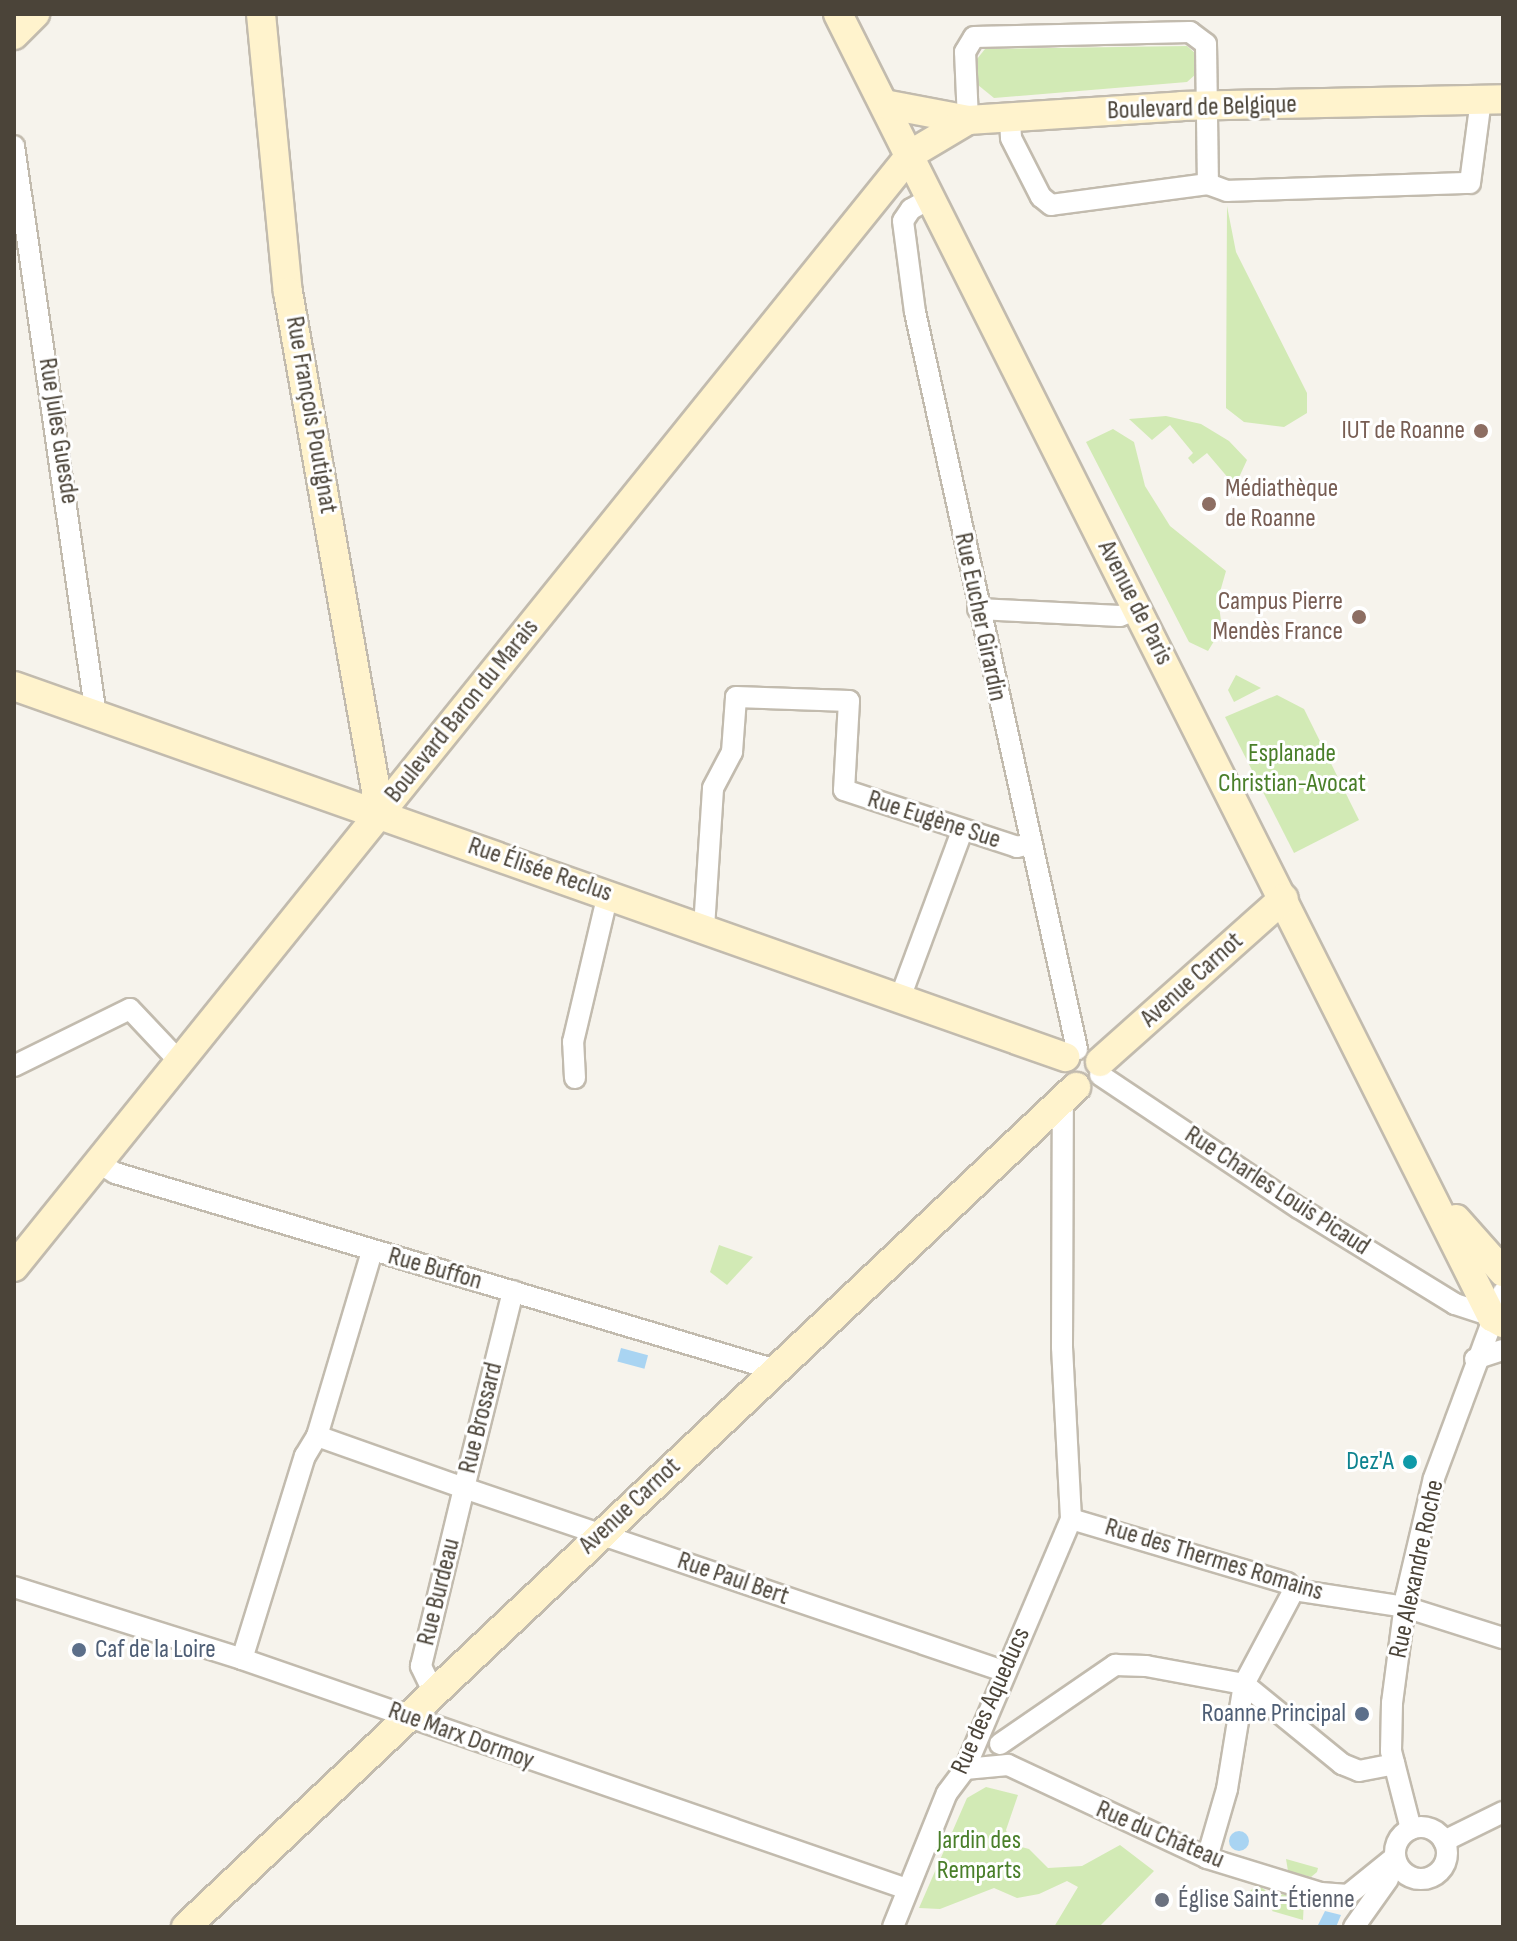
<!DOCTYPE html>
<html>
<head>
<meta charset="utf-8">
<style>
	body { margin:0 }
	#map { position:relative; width:1517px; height:1941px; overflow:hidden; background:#f6f3ec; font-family:"Sofia Sans Condensed",sans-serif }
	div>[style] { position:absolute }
	.green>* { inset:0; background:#d2eab5 }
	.round { border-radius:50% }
	.water>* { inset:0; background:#a9d4f2; transform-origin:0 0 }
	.roads { filter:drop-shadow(2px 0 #c2bbae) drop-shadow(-2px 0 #c2bbae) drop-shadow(0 2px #c2bbae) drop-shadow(0 -2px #c2bbae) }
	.street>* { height:20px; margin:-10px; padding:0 10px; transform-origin:10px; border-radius:10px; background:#fff }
	.street>.ring { margin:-10px; padding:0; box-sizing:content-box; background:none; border:20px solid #fff; border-radius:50% }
	.secondary>* { height:28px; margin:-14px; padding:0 14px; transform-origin:14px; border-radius:14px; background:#fff3cd }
	.dots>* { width:22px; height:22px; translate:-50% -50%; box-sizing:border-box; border:4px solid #fff; border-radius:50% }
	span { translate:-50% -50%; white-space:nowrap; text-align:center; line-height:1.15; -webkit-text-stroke:6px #fff; paint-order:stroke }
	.street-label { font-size:26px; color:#4b4439 }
	.education-label { font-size:26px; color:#785e54 }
	.right { translate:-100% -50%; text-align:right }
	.left { translate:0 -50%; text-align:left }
	.park-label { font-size:26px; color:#4a7f2a }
	.culture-label { font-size:26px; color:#0d838f }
	.service-label { font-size:26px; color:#4e5e75 }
	.worship-label { font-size:26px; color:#5b616d }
	.frame { position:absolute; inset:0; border:16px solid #4b4439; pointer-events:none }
</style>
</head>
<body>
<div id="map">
	<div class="green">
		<div style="clip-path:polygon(1187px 46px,1195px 53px,1196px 74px,1187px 82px,994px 98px,978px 85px,977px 59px,985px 49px)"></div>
		<div style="clip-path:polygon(1227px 206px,1236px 252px,1307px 393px,1307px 413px,1284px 427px,1244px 422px,1226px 408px)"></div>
		<div style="clip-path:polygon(1166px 416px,1201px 424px,1229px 441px,1247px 460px,1235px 486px,1207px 453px,1193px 464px,1188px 458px,1193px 453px,1170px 425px,1152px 440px,1129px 419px)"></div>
		<div style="clip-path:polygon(1113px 429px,1134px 442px,1145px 486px,1170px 526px,1226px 571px,1218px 599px,1222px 628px,1208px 651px,1189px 642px,1086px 442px)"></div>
		<div style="clip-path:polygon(1236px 675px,1261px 688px,1234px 702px,1228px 690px)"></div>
		<div style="clip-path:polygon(1277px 695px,1304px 709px,1359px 820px,1294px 853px,1225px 717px)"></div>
		<div style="clip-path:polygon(719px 1245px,753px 1257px,727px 1285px,710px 1272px)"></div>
		<div style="clip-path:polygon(986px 1787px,1018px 1795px,1006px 1830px,1011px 1844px,1029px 1849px,1048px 1868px,1082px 1866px,1120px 1845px,1154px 1871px,1099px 1927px,1054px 1927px,1078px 1887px,1067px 1881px,1039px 1894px,1017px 1898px,994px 1888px,940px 1909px,919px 1908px,967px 1798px)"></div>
		<div style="clip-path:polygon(1286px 1859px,1318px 1868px,1317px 1872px,1311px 1877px,1288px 1871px)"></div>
		<div class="round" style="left:1248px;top:1887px;width:20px;height:20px"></div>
		<div style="clip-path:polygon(1282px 1894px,1304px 1900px,1303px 1920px,1272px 1911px)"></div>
	</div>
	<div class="water">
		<div style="left:621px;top:1348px;width:28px;height:14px;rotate:15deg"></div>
		<div class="round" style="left:1229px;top:1831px;width:20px;height:20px"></div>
		<div style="clip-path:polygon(1325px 1911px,1341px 1915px,1336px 1927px,1317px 1927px)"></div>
	</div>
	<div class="roads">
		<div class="street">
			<div style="left:968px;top:120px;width:68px;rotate:-92.5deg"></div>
			<div style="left:965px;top:52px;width:17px;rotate:-59deg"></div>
			<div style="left:974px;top:37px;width:216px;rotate:-1.3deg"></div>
			<div style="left:1190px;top:32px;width:20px;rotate:37deg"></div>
			<div style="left:1206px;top:44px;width:140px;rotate:89.2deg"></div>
			<div style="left:1208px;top:184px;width:158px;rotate:172.4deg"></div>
			<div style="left:1051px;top:205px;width:13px;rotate:-141deg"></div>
			<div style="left:1041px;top:197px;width:66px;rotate:-117deg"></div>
			<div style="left:1011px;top:138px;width:21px;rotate:-93deg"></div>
			<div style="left:14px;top:146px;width:576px;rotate:81.81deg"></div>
			<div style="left:1208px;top:184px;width:20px;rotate:20deg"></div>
			<div style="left:1227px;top:191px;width:243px;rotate:-1.9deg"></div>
			<div style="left:1470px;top:183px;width:84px;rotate:-82.5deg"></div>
			<div style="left:931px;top:198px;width:23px;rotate:151deg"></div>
			<div style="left:911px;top:209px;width:14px;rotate:124deg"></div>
			<div style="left:903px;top:221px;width:92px;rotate:82.5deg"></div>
			<div style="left:915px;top:312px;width:755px;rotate:77.6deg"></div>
			<div style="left:978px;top:609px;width:142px;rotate:2.8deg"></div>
			<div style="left:1120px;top:616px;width:18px;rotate:-22deg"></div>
			<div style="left:704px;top:928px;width:140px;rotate:-86.3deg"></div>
			<div style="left:713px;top:788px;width:41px;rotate:-62.2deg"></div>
			<div style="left:732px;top:752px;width:55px;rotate:-85.8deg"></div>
			<div style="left:736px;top:697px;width:113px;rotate:2deg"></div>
			<div style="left:849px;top:701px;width:89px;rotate:93.2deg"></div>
			<div style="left:844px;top:790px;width:182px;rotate:18.2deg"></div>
			<div style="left:1017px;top:847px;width:13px;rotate:-13deg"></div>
			<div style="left:900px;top:998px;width:178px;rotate:-69.6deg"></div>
			<div style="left:14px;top:1066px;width:129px;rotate:-26.2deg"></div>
			<div style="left:130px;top:1009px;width:73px;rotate:46.7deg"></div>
			<div style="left:1100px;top:1075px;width:239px;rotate:33.8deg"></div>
			<div style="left:1299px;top:1208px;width:183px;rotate:31.6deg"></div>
			<div style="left:1455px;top:1304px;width:45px;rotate:18deg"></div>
			<div style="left:575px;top:1078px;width:36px;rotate:-93deg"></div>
			<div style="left:573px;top:1042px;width:152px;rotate:-76.7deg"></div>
			<div style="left:97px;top:1162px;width:21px;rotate:31deg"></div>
			<div style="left:115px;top:1173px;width:690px;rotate:16.6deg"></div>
			<div style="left:1475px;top:1359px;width:29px;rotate:-18deg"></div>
			<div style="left:317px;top:1436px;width:156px;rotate:19.5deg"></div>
			<div style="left:464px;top:1488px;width:203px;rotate:-76deg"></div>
			<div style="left:1071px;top:1519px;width:225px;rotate:16.5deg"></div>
			<div style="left:1287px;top:1583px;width:10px;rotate:45deg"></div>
			<div style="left:1294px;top:1590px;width:112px;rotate:8.7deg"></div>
			<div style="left:1405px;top:1607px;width:103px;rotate:17.6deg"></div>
			<div style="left:14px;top:1587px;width:239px;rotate:17.5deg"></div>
			<div style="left:242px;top:1659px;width:704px;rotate:19.08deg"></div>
			<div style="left:242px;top:1659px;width:213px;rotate:-72.8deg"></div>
			<div style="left:305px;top:1456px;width:23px;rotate:-59deg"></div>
			<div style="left:317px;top:1436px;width:193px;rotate:-73.4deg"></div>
			<div style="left:434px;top:1693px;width:30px;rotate:-116deg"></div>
			<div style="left:421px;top:1666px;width:183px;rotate:-76.4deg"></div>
			<div style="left:464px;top:1488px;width:569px;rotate:18.75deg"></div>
			<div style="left:1000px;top:1744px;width:140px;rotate:-34.5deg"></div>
			<div style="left:1115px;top:1665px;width:31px;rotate:2deg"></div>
			<div style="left:1146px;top:1666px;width:100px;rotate:10.4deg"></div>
			<div style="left:1244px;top:1684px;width:127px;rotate:39.2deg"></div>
			<div style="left:1342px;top:1764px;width:18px;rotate:22deg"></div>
			<div style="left:1359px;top:1771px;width:36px;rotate:-11deg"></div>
			<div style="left:965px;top:1769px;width:43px;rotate:-5.3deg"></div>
			<div style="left:1008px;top:1765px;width:220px;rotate:25deg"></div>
			<div style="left:1207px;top:1858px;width:119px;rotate:17.1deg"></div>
			<div style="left:1321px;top:1893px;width:27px;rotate:4deg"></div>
			<div style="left:1348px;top:1895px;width:60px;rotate:-39deg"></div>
			<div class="ring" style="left:1395px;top:1827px;width:32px;height:32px"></div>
			<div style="left:1411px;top:1829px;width:81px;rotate:-104.4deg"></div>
			<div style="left:1391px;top:1751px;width:48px;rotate:-88.8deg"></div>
			<div style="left:1392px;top:1703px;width:108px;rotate:-82.5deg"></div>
			<div style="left:1406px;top:1596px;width:121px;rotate:-76.7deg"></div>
			<div style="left:1434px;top:1478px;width:198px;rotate:-69.6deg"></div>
			<div style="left:1444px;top:1841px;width:66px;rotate:-26.2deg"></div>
			<div style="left:1207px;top:1858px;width:72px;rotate:-73.8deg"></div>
			<div style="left:1227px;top:1789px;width:106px;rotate:-80.8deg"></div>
			<div style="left:1244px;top:1684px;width:106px;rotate:-62deg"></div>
			<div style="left:893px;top:1927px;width:144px;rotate:-68.1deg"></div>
			<div style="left:947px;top:1793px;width:30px;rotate:-53deg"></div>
			<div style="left:965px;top:1769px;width:272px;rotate:-67deg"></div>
			<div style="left:1071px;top:1519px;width:172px;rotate:-93deg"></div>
			<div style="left:1062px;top:1347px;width:247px;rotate:-89.8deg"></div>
			<div style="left:1354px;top:1927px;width:59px;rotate:-54.7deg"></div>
		</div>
		<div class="secondary">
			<div style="left:261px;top:14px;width:279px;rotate:84.5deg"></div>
			<div style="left:288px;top:292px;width:529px;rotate:79.99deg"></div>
			<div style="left:838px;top:14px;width:1458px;rotate:63.35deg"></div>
			<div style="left:1492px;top:1317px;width:13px;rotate:29deg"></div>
			<div style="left:14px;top:35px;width:30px;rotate:-45deg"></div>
			<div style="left:884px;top:104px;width:86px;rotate:10.8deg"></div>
			<div style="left:14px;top:686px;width:1115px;rotate:19.44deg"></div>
			<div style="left:1100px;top:1062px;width:246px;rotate:-41.7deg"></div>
			<div style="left:1456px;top:1219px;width:71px;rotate:48.4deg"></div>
			<div style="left:14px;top:1267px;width:1429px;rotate:-51.13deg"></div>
			<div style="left:911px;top:154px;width:66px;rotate:-30.8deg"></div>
			<div style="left:968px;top:120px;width:214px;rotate:-3.7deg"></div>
			<div style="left:1182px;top:106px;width:321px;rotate:-1.2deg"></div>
			<div style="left:186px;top:1927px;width:1224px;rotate:-43.34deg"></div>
		</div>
	</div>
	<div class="dots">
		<div style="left:1481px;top:431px;background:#8d6e63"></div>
		<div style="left:1209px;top:504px;background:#8d6e63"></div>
		<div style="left:1359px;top:617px;background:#8d6e63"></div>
		<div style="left:1410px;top:1462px;background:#0f9aa8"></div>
		<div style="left:79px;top:1650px;background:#5c6f8a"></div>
		<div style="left:1362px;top:1714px;background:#5c6f8a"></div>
		<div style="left:1162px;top:1900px;background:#6b7280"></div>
	</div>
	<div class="street-label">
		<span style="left:1202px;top:108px;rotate:-2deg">Boulevard de Belgique</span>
		<span style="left:311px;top:415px;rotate:80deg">Rue François Poutignat</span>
		<span style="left:58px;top:431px;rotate:81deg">Rue Jules Guesde</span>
		<span style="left:1135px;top:603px;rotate:63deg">Avenue de Paris</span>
		<span style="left:980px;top:617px;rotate:78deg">Rue Eucher Girardin</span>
		<span style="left:462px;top:711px;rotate:-51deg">Boulevard Baron du Marais</span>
		<span style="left:934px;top:820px;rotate:18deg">Rue Eugène Sue</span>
		<span style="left:540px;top:870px;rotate:19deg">Rue Élisée Reclus</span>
		<span style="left:1192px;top:980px;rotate:-42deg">Avenue Carnot</span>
		<span style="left:1277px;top:1191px;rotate:33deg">Rue Charles Louis Picaud</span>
		<span style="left:435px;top:1269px;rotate:16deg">Rue Buffon</span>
		<span style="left:481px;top:1418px;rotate:-76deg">Rue Brossard</span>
		<span style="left:630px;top:1506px;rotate:-43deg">Avenue Carnot</span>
		<span style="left:1214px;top:1560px;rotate:17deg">Rue des Thermes Romains</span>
		<span style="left:1417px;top:1569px;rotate:-78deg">Rue Alexandre Roche</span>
		<span style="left:733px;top:1579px;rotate:19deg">Rue Paul Bert</span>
		<span style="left:439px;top:1592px;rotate:-76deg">Rue Burdeau</span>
		<span style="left:991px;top:1701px;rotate:-66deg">Rue des Aqueducs</span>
		<span style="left:461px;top:1736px;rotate:20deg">Rue Marx Dormoy</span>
		<span style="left:1160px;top:1835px;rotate:23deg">Rue du Château</span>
	</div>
	<div class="education-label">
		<span class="right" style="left:1465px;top:431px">IUT de Roanne</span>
		<span class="left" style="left:1225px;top:504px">Médiathèque<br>de Roanne</span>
		<span class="right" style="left:1343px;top:617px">Campus Pierre<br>Mendès France</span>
	</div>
	<div class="park-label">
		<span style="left:1292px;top:769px">Esplanade<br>Christian-Avocat</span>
		<span style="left:979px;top:1856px">Jardin des<br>Remparts</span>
	</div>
	<div class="culture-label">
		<span class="right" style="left:1394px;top:1462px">Dez'A</span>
	</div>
	<div class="service-label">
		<span class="left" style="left:95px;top:1650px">Caf de la Loire</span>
		<span class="right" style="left:1346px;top:1714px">Roanne Principal</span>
	</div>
	<div class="worship-label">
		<span class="left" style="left:1178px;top:1900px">Église Saint-Étienne</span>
	</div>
	<div class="frame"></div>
</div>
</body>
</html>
